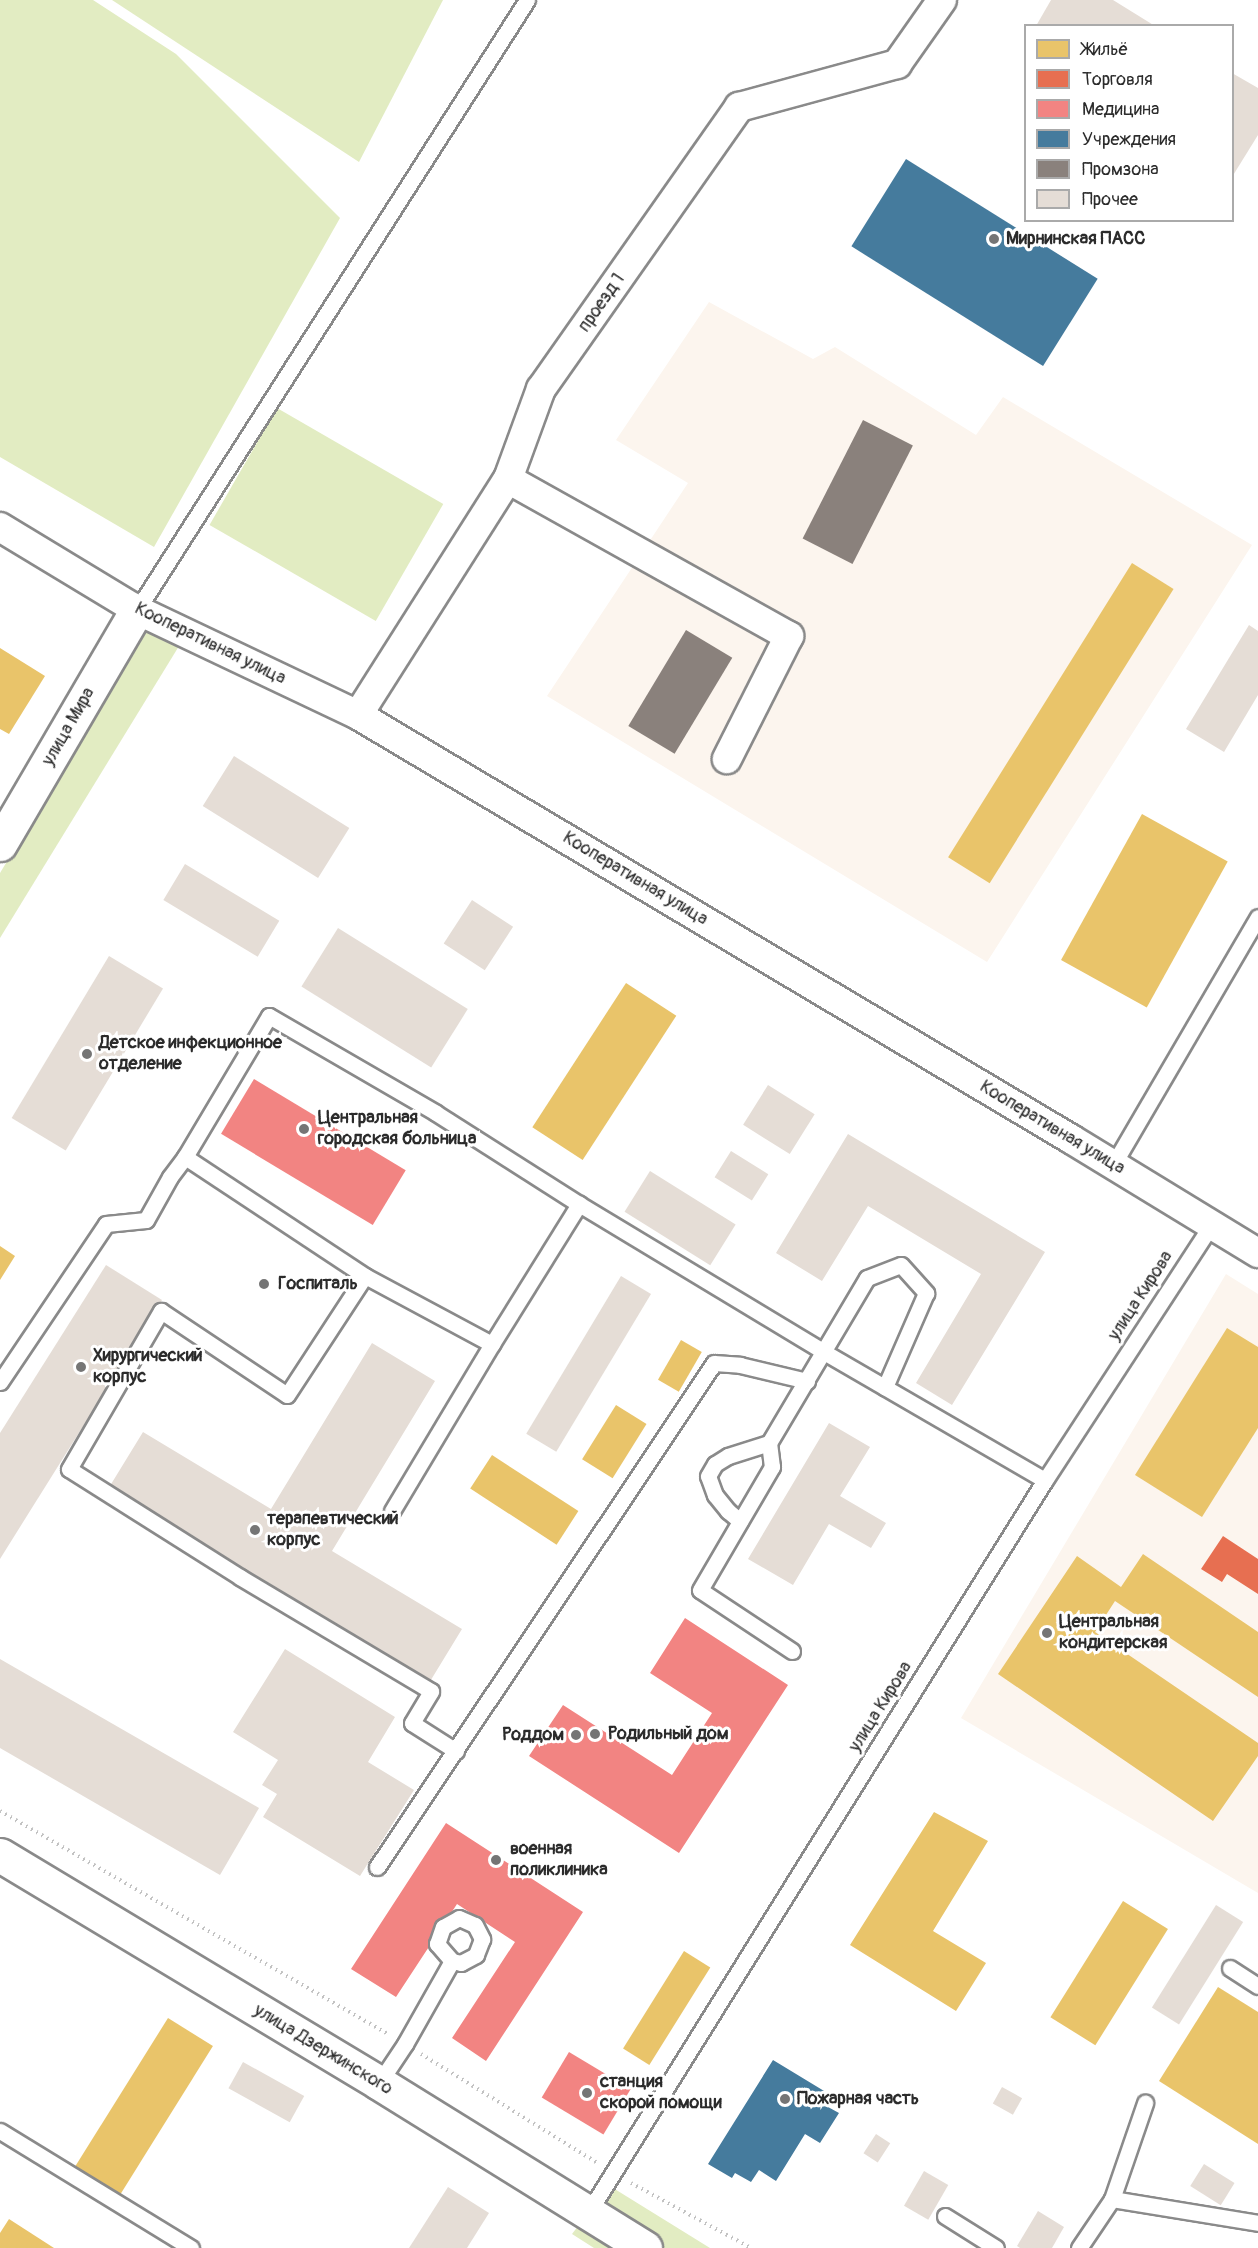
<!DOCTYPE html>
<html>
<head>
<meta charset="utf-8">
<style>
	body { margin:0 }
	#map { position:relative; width:1258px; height:2248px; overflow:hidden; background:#fff; font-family:Pangolin,sans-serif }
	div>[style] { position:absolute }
	.built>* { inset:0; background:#fcf5ee }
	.green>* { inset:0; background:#e2ecc2; transform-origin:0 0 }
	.homes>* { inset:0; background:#e9c46a; transform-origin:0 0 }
	.shops>* { inset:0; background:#e76f51 }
	.health>* { inset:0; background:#f28482; transform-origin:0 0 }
	.public>* { inset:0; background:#457b9d; transform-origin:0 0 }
	.industry>* { inset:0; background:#8a817c; transform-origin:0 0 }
	.building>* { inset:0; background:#e5ddd6; transform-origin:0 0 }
	.path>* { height:4px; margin-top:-2px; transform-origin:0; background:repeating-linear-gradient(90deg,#c2c2c2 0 1.5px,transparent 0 6px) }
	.roads { filter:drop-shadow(2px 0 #8a8a8a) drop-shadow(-2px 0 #8a8a8a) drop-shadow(0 2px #8a8a8a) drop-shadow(0 -2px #8a8a8a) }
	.service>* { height:15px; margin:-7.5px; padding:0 7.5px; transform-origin:7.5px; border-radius:7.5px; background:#fff }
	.minor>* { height:28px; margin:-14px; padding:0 14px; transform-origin:14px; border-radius:14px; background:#fff }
	.tertiary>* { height:33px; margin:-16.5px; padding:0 16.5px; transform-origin:16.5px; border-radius:16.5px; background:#fff }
	.dots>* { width:16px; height:16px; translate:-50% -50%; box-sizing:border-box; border:3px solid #fff; border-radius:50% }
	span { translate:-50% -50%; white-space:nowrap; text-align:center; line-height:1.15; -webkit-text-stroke:6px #fff; paint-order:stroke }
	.poi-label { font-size:18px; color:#2b2b2b; font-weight:700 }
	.left { translate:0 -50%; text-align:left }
	.right { translate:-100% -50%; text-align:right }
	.street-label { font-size:18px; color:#2b2b2b }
	.legend { position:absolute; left:1024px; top:24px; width:210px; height:198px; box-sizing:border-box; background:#fff; border:2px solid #aaa; margin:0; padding:8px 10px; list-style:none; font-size:18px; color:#2b2b2b }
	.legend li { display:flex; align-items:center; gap:12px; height:30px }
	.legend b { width:30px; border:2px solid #aaa }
</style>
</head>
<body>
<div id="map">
	<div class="built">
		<div style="clip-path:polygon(709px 302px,813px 359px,835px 347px,976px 435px,1003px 397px,1252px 545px,987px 962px,547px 696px,688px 483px,616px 440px)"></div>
		<div style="clip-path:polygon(1226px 1274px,1258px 1294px,1258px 1893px,961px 1718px)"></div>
	</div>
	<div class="green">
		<div style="clip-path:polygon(0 0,93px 0,176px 54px,340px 218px,154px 547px,0 457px)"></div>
		<div style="clip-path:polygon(112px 0,443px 0,359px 162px)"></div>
		<div style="left:277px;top:408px;width:192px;height:135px;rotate:30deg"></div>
		<div style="clip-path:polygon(157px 613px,187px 633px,0 938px,0 873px)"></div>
		<div style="clip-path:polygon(605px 2183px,710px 2248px,594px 2248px,572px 2234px,588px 2213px)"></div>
	</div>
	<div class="homes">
		<div style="left:1132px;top:563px;width:49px;height:347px;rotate:32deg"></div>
		<div style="clip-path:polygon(0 648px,45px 676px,9px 734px,0 729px)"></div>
		<div style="left:1142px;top:814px;width:98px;height:167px;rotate:29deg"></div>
		<div style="left:626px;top:983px;width:60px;height:172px;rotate:33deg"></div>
		<div style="clip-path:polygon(0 1246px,15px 1256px,0 1280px)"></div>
		<div style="clip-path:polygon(1227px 1328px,1258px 1347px,1258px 1428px,1202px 1517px,1135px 1475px)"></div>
		<div style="left:681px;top:1340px;width:24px;height:46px;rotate:30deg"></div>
		<div style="left:616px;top:1405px;width:36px;height:64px;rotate:32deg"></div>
		<div style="left:492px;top:1455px;width:103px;height:40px;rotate:33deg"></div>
		<div style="clip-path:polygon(1143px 1554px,1258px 1632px,1258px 1697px,1115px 1601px,1095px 1632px,1258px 1743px,1258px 1756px,1213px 1821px,998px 1674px,1077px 1556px,1121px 1587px)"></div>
		<div style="clip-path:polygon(934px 1812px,988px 1841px,933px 1931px,986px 1963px,956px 2011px,850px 1945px)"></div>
		<div style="left:1123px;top:1901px;width:53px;height:137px;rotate:32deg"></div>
		<div style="left:684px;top:1951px;width:31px;height:115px;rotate:32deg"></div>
		<div style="clip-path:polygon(1218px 1987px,1258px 2012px,1258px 2144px,1159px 2081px)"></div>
		<div style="left:168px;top:2018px;width:53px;height:177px;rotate:32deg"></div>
		<div style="clip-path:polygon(9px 2219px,54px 2248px,0 2248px,0 2233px)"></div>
	</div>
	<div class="shops">
		<div style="clip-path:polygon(1223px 1536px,1258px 1559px,1258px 1594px,1227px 1574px,1222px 1582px,1201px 1569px)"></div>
	</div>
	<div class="health">
		<div style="left:254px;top:1079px;width:177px;height:64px;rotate:31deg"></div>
		<div style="clip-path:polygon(685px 1618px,788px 1685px,679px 1853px,529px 1756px,563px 1705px,672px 1775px,712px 1713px,650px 1673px)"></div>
		<div style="clip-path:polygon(446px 1823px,583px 1912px,486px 2061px,452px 2038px,515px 1942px,457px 1904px,396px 1997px,351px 1969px)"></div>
		<div style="left:569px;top:2052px;width:72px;height:53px;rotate:31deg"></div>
	</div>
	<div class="public">
		<div style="left:906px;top:159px;width:226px;height:103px;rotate:32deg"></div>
		<div style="clip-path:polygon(773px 2060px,834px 2097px,828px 2107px,839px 2113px,820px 2143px,805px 2134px,776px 2181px,759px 2170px,751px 2182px,735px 2173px,732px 2178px,708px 2164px)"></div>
	</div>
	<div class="industry">
		<div style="left:863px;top:420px;width:56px;height:133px;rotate:27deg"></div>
		<div style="left:686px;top:630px;width:54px;height:112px;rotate:31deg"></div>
	</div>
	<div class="building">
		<div style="clip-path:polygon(1051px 0,1113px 0,1155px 26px,1036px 26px)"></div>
		<div style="clip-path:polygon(1232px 73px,1258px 88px,1258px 135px,1232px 177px)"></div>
		<div style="clip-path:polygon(1249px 625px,1258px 631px,1258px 695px,1224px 752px,1186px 729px)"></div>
		<div style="left:234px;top:756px;width:136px;height:59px;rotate:32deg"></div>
		<div style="left:185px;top:864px;width:110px;height:42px;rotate:31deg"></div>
		<div style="left:472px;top:900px;width:49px;height:52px;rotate:33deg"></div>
		<div style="left:338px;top:928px;width:153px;height:69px;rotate:32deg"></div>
		<div style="left:109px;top:956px;width:63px;height:189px;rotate:31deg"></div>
		<div style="left:768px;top:1085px;width:55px;height:47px;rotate:32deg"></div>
		<div style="clip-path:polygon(848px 1134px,1045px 1252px,952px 1405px,916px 1383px,981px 1274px,868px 1206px,822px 1281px,776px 1253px)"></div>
		<div style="left:731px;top:1151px;width:44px;height:31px;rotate:32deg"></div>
		<div style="left:650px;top:1171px;width:101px;height:48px;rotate:32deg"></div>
		<div style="clip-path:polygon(106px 1265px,162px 1300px,0 1559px,0 1433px)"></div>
		<div style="left:621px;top:1276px;width:35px;height:184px;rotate:31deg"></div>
		<div style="clip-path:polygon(372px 1343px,435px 1381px,332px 1551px,462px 1629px,426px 1688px,105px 1494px,143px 1432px,271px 1509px)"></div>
		<div style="clip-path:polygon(829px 1423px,870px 1447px,840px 1496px,886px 1523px,871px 1548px,829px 1524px,793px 1585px,748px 1559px)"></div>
		<div style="clip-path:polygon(285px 1649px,395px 1717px,368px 1762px,414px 1790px,360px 1876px,263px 1817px,277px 1794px,262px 1785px,278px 1760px,233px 1732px)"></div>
		<div style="clip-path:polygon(0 1659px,259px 1808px,220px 1875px,0 1748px)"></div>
		<div style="left:1216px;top:1905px;width:32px;height:121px;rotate:32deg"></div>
		<div style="left:243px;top:2062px;width:70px;height:30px;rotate:29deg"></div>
		<div style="left:1002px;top:2087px;width:23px;height:19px;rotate:29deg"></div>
		<div style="left:876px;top:2134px;width:17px;height:23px;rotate:33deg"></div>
		<div style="left:1204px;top:2164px;width:36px;height:26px;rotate:32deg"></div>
		<div style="left:924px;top:2171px;width:28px;height:40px;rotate:30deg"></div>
		<div style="clip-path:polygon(448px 2187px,489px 2213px,467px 2248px,409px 2248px)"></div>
		<div style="clip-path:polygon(1038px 2211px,1064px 2227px,1052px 2248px,1020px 2248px,1017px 2246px)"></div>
	</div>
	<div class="path">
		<div style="left:0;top:1811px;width:449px;rotate:29.9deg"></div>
		<div style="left:421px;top:2054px;width:206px;rotate:31.7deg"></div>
		<div style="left:631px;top:2183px;width:136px;rotate:28.4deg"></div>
	</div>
	<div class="roads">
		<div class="service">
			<div style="left:137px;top:610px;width:724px;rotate:-57.41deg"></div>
			<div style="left:185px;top:1157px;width:216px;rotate:33.5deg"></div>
			<div style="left:1113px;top:1165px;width:287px;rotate:-59.7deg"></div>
			<div style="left:0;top:1382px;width:190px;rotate:-56.1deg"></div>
			<div style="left:106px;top:1224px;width:40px;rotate:-5.7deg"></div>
			<div style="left:146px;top:1220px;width:49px;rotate:-60.8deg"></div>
			<div style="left:170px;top:1177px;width:25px;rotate:-53deg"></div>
			<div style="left:185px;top:1157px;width:164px;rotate:-59.2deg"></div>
			<div style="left:269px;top:1016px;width:193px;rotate:30.1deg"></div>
			<div style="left:436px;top:1113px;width:169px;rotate:32.5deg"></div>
			<div style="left:579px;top:1204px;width:286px;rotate:31.1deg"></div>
			<div style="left:824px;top:1352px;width:255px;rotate:30.1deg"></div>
			<div style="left:392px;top:1511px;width:195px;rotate:-59.1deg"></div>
			<div style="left:740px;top:1521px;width:16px;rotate:-140deg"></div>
			<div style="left:728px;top:1511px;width:21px;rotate:-129deg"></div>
			<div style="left:715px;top:1495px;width:20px;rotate:-110deg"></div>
			<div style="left:708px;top:1476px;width:14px;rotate:-60deg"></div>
			<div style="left:715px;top:1464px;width:15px;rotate:-32deg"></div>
			<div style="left:728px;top:1456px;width:43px;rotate:-17.6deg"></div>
			<div style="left:792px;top:1651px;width:110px;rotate:-146.5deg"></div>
			<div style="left:700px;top:1590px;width:143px;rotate:-59.7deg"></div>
			<div style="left:772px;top:1467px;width:24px;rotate:-97deg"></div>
			<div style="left:769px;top:1443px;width:192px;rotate:-59.3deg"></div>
			<div style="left:867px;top:1278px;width:36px;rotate:-21deg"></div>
			<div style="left:901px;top:1265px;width:38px;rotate:48deg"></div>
			<div style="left:926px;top:1293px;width:103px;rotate:113.6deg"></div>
			<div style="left:456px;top:1751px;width:52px;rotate:-147.5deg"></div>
			<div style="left:412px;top:1723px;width:37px;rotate:-59deg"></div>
			<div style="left:431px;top:1691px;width:222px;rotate:-149.2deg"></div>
			<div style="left:240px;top:1577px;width:202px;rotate:-147.7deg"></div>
			<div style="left:69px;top:1469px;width:183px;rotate:-59.8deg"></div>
			<div style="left:161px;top:1311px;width:151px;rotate:33.7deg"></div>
			<div style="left:287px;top:1395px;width:142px;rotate:-56.8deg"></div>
			<div style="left:365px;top:1276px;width:144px;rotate:28.2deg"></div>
			<div style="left:492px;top:1344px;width:165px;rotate:-58.1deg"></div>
			<div style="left:377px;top:1867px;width:606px;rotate:-56.23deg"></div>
			<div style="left:714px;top:1363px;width:26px;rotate:4deg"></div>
			<div style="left:740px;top:1365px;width:69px;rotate:13.4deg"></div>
			<div style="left:1230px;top:1968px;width:33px;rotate:33deg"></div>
			<div style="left:379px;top:2083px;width:47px;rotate:-56.3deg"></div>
			<div style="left:405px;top:2044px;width:95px;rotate:-60.5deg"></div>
			<div style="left:452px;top:1961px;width:23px;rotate:-131deg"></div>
			<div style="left:437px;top:1944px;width:18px;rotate:-71deg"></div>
			<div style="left:443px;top:1927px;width:18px;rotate:-29deg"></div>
			<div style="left:459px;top:1918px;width:17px;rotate:24deg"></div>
			<div style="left:475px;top:1925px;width:16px;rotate:63deg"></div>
			<div style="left:482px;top:1939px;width:17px;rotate:111deg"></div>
			<div style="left:476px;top:1955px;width:17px;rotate:152deg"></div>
			<div style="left:461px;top:1963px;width:9px;rotate:-167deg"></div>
			<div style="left:0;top:2131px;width:224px;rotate:31.5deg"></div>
			<div style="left:1112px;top:2199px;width:102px;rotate:-71deg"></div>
			<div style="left:588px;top:2213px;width:864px;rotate:-58.06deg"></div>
			<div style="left:1045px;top:1480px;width:304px;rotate:-56.9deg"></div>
			<div style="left:945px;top:2216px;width:60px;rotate:32.1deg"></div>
			<div style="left:1079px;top:2248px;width:59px;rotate:-56deg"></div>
			<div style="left:1112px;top:2199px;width:148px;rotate:9.3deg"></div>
		</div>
		<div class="minor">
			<div style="left:508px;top:479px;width:322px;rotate:29.2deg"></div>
			<div style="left:789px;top:636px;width:138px;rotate:116.8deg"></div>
			<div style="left:0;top:527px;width:160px;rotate:31.2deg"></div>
			<div style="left:137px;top:610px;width:245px;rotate:25.4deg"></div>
			<div style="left:358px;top:715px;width:830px;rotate:30.74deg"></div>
			<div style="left:1071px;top:1139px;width:219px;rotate:31.4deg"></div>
			<div style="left:358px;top:715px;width:280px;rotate:-57.6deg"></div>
			<div style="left:508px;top:479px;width:96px;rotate:-69.9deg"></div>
			<div style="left:541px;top:389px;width:345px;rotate:-54.9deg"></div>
			<div style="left:739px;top:107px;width:164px;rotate:-15.2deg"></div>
			<div style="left:897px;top:64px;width:78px;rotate:-54.9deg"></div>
		</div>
		<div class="tertiary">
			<div style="left:0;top:844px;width:271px;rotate:-59.7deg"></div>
			<div style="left:0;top:1855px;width:442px;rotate:31deg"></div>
			<div style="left:379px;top:2083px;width:313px;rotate:31.8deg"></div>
		</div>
	</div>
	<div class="dots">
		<div style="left:994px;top:239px;background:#757575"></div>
		<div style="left:87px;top:1054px;background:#757575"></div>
		<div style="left:304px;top:1129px;background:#757575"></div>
		<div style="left:264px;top:1284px;background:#757575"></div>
		<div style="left:81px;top:1367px;background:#757575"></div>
		<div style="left:255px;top:1530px;background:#757575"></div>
		<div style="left:1047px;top:1633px;background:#757575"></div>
		<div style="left:595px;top:1734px;background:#757575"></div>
		<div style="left:576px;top:1735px;background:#757575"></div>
		<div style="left:496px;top:1860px;background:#757575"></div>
		<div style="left:587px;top:2093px;background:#757575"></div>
		<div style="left:785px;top:2099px;background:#757575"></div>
	</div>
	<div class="poi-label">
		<span class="left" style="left:1006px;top:239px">Мирнинская ПАСС</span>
		<span class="left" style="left:99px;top:1054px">Детское инфекционное<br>отделение</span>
		<span class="left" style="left:318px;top:1129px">Центральная<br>городская больница</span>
		<span class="left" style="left:278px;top:1284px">Госпиталь</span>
		<span class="left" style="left:93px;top:1367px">Хирургический<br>корпус</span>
		<span class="left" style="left:267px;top:1530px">терапевтический<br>корпус</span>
		<span class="left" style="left:1059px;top:1633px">Центральная<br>кондитерская</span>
		<span class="left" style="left:608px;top:1734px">Родильный дом</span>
		<span class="right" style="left:564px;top:1735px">Роддом</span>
		<span class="left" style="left:510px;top:1860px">военная<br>поликлиника</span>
		<span class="left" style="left:600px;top:2093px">станция<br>скорой помощи</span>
		<span class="left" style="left:797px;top:2099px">Пожарная часть</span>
	</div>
	<div class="street-label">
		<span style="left:602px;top:303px;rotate:-55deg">проезд 1</span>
		<span style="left:210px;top:644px;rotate:26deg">Кооперативная улица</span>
		<span style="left:69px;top:727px;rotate:-60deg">улица Мира</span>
		<span style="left:635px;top:879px;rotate:31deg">Кооперативная улица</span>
		<span style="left:1052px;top:1128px;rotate:31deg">Кооперативная улица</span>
		<span style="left:1141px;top:1296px;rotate:-57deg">улица Кирова</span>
		<span style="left:881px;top:1707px;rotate:-58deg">улица Кирова</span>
		<span style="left:323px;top:2050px;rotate:31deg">улица Дзержинского</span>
	</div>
	<ul class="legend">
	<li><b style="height:16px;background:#e9c46a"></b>Жильё</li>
	<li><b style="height:16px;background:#e76f51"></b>Торговля</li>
	<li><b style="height:16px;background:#f28482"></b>Медицина</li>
	<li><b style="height:16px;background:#457b9d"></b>Учреждения</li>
	<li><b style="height:16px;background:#8a817c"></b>Промзона</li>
	<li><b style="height:16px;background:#e5ddd6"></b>Прочее</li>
	</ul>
</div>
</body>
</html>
